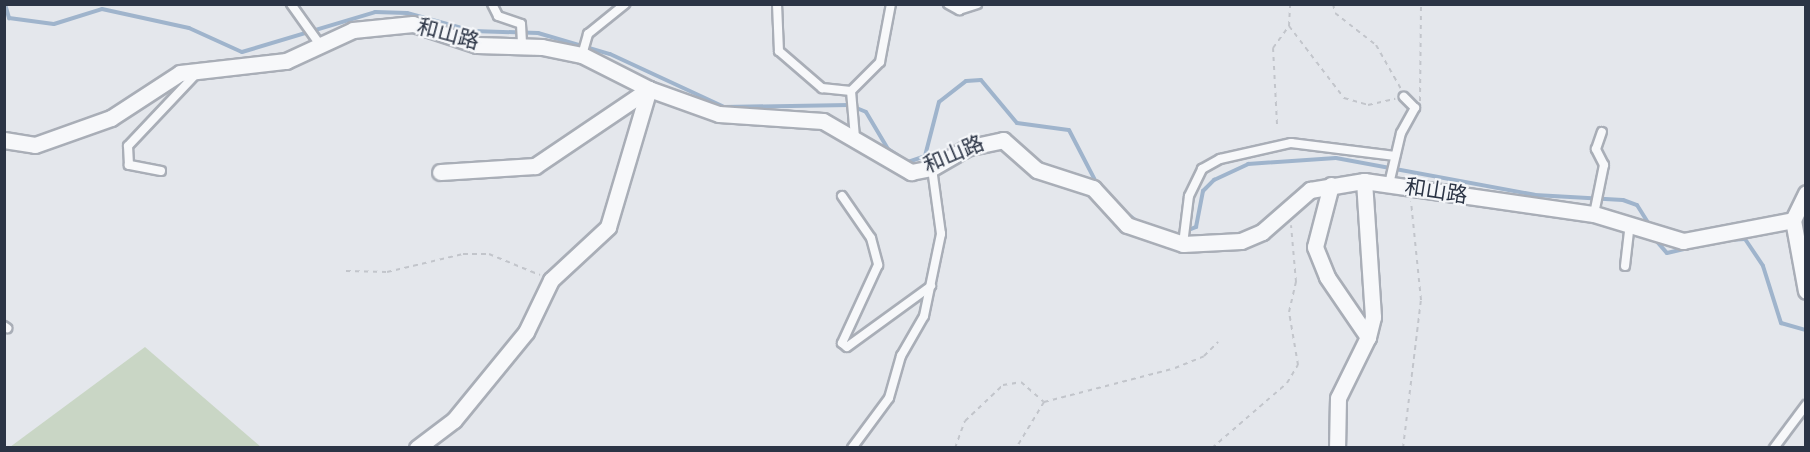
<!DOCTYPE html>
<html>
<head>
<meta charset="utf-8">
<style>
	body { margin:0 }
	#map { position:relative; width:1810px; height:452px; overflow:hidden; background:#e4e7ec; font-family:"Alegreya Sans","Noto Sans TC",sans-serif }
	div>[style] { position:absolute }
	.green>* { inset:0; background:#c9d6c5 }
	.stream>* { height:4px; margin:-2px; padding:0 2px; transform-origin:2px; border-radius:2px; background:#9fb4cc }
	.path>* { height:2px; margin-top:-1px; transform-origin:0; background:repeating-linear-gradient(90deg,#c2c5cb 0 4.5px,transparent 0 9px) }
	.roads { filter:drop-shadow(2px 0 #a9aeb7) drop-shadow(-2px 0 #a9aeb7) drop-shadow(0 2px #a9aeb7) drop-shadow(0 -2px #a9aeb7) }
	.lane>* { height:8px; margin:-4px; padding:0 4px; transform-origin:4px; border-radius:4px; background:#f7f8fa }
	.street>* { height:15px; margin:-7.5px; padding:0 7.5px; transform-origin:7.5px; border-radius:7.5px; background:#f7f8fa }
	span { translate:-50% -50%; white-space:nowrap; text-align:center; line-height:1.15; -webkit-text-stroke:4.5px #f4f6f9; paint-order:stroke }
	.street-label { font-size:21px; color:#2b3445 }
	.frame { position:absolute; inset:0; border:6px solid #2b3445; pointer-events:none }
</style>
</head>
<body>
<div id="map">
	<div class="green">
		<div style="clip-path:polygon(145px 347px,261px 447px,10px 447px)"></div>
	</div>
	<div class="stream">
		<div style="left:5px;top:4px;width:15px;rotate:74deg"></div>
		<div style="left:9px;top:18px;width:45px;rotate:7.6deg"></div>
		<div style="left:54px;top:24px;width:50px;rotate:-17.4deg"></div>
		<div style="left:102px;top:9px;width:89px;rotate:12.3deg"></div>
		<div style="left:189px;top:28px;width:58px;rotate:24.4deg"></div>
		<div style="left:242px;top:52px;width:139px;rotate:-16.7deg"></div>
		<div style="left:375px;top:12px;width:32px;rotate:2deg"></div>
		<div style="left:407px;top:13px;width:68px;rotate:15.3deg"></div>
		<div style="left:473px;top:31px;width:65px;rotate:1.8deg"></div>
		<div style="left:538px;top:33px;width:75px;rotate:16.3deg"></div>
		<div style="left:610px;top:54px;width:126px;rotate:24.9deg"></div>
		<div style="left:724px;top:107px;width:125px;rotate:-0.9deg"></div>
		<div style="left:849px;top:105px;width:18px;rotate:22deg"></div>
		<div style="left:866px;top:112px;width:43px;rotate:59.3deg"></div>
		<div style="left:888px;top:149px;width:24px;rotate:33deg"></div>
		<div style="left:908px;top:162px;width:18px;rotate:-19deg"></div>
		<div style="left:925px;top:156px;width:56px;rotate:-75.5deg"></div>
		<div style="left:939px;top:102px;width:34px;rotate:-38deg"></div>
		<div style="left:966px;top:81px;width:15px;rotate:-4deg"></div>
		<div style="left:981px;top:80px;width:56px;rotate:50.1deg"></div>
		<div style="left:1017px;top:123px;width:52px;rotate:7.7deg"></div>
		<div style="left:1069px;top:130px;width:61px;rotate:62.6deg"></div>
		<div style="left:1121px;top:209px;width:23px;rotate:38deg"></div>
		<div style="left:1186px;top:231px;width:11px;rotate:-22deg"></div>
		<div style="left:1196px;top:227px;width:37px;rotate:-79deg"></div>
		<div style="left:1203px;top:191px;width:16px;rotate:-45deg"></div>
		<div style="left:1214px;top:180px;width:38px;rotate:-25deg"></div>
		<div style="left:1248px;top:164px;width:88px;rotate:-3.9deg"></div>
		<div style="left:1336px;top:158px;width:202px;rotate:10.5deg"></div>
		<div style="left:1535px;top:195px;width:88px;rotate:3.3deg"></div>
		<div style="left:1623px;top:200px;width:15px;rotate:20deg"></div>
		<div style="left:1637px;top:205px;width:26px;rotate:58deg"></div>
		<div style="left:1653px;top:237px;width:21px;rotate:49deg"></div>
		<div style="left:1667px;top:253px;width:36px;rotate:-13deg"></div>
		<div style="left:1727px;top:240px;width:18px;rotate:-3deg"></div>
		<div style="left:1745px;top:239px;width:32px;rotate:56deg"></div>
		<div style="left:1763px;top:266px;width:60px;rotate:72.5deg"></div>
		<div style="left:1781px;top:323px;width:26px;rotate:16deg"></div>
	</div>
	<div class="path">
		<div style="left:1333px;top:4px;width:9px;rotate:77deg"></div>
		<div style="left:1335px;top:13px;width:52px;rotate:38deg"></div>
		<div style="left:1376px;top:45px;width:51px;rotate:60.4deg"></div>
		<div style="left:1289px;top:26px;width:91px;rotate:52.6deg"></div>
		<div style="left:1344px;top:98px;width:25px;rotate:16deg"></div>
		<div style="left:1368px;top:105px;width:28px;rotate:-13deg"></div>
		<div style="left:1420px;top:101px;width:97px;rotate:-89.4deg"></div>
		<div style="left:1277px;top:124px;width:76px;rotate:-93deg"></div>
		<div style="left:1273px;top:48px;width:27px;rotate:-54deg"></div>
		<div style="left:1289px;top:26px;width:22px;rotate:-87deg"></div>
		<div style="left:346px;top:271px;width:41px;rotate:1.4deg"></div>
		<div style="left:387px;top:272px;width:78px;rotate:-13.3deg"></div>
		<div style="left:463px;top:254px;width:26px"></div>
		<div style="left:489px;top:254px;width:55px;rotate:22.4deg"></div>
		<div style="left:1044px;top:402px;width:135px;rotate:-14.5deg"></div>
		<div style="left:1175px;top:368px;width:31px;rotate:-22deg"></div>
		<div style="left:1204px;top:356px;width:20px;rotate:-45deg"></div>
		<div style="left:955px;top:448px;width:29px;rotate:-70deg"></div>
		<div style="left:965px;top:421px;width:52px;rotate:-43.5deg"></div>
		<div style="left:1003px;top:385px;width:18px;rotate:-9deg"></div>
		<div style="left:1021px;top:382px;width:30px;rotate:41deg"></div>
		<div style="left:1044px;top:402px;width:54px;rotate:121.3deg"></div>
		<div style="left:1212px;top:448px;width:99px;rotate:-40.9deg"></div>
		<div style="left:1287px;top:383px;width:21px;rotate:-59deg"></div>
		<div style="left:1298px;top:365px;width:54px;rotate:-99.6deg"></div>
		<div style="left:1289px;top:312px;width:31px;rotate:-77deg"></div>
		<div style="left:1296px;top:282px;width:57px;rotate:-95deg"></div>
		<div style="left:1403px;top:448px;width:149px;rotate:-83.1deg"></div>
		<div style="left:1421px;top:300px;width:99px;rotate:-95.8deg"></div>
	</div>
	<div class="roads">
		<div class="lane">
			<div style="left:291px;top:4px;width:52px;rotate:54.5deg"></div>
			<div style="left:492px;top:4px;width:13px;rotate:63deg"></div>
			<div style="left:498px;top:16px;width:24px;rotate:19deg"></div>
			<div style="left:521px;top:24px;width:22px;rotate:87deg"></div>
			<div style="left:777px;top:4px;width:47px;rotate:87.6deg"></div>
			<div style="left:779px;top:51px;width:57px;rotate:40.7deg"></div>
			<div style="left:822px;top:88px;width:29px;rotate:6deg"></div>
			<div style="left:851px;top:91px;width:41px;rotate:-45deg"></div>
			<div style="left:880px;top:62px;width:59px;rotate:-79.3deg"></div>
			<div style="left:948px;top:4px;width:13px;rotate:29deg"></div>
			<div style="left:959px;top:10px;width:19px;rotate:-18deg"></div>
			<div style="left:582px;top:55px;width:22px;rotate:-74deg"></div>
			<div style="left:588px;top:34px;width:48px;rotate:-39deg"></div>
			<div style="left:851px;top:91px;width:47px;rotate:85.1deg"></div>
			<div style="left:161px;top:171px;width:33px;rotate:-169deg"></div>
			<div style="left:129px;top:165px;width:19px;rotate:-93deg"></div>
			<div style="left:128px;top:146px;width:100px;rotate:-46.6deg"></div>
			<div style="left:1389px;top:184px;width:52px;rotate:-76.8deg"></div>
			<div style="left:1401px;top:133px;width:29px;rotate:-61deg"></div>
			<div style="left:1415px;top:108px;width:16px;rotate:-135deg"></div>
			<div style="left:842px;top:196px;width:51px;rotate:55.4deg"></div>
			<div style="left:871px;top:238px;width:28px;rotate:75deg"></div>
			<div style="left:878px;top:265px;width:86px;rotate:114.8deg"></div>
			<div style="left:842px;top:343px;width:6px;rotate:39deg"></div>
			<div style="left:847px;top:347px;width:104px;rotate:-36deg"></div>
			<div style="left:1594px;top:214px;width:50px;rotate:-78.5deg"></div>
			<div style="left:1604px;top:165px;width:18px;rotate:-117deg"></div>
			<div style="left:1596px;top:149px;width:18px;rotate:-71deg"></div>
			<div style="left:1183px;top:244px;width:48px;rotate:-82.9deg"></div>
			<div style="left:1189px;top:196px;width:30px;rotate:-64deg"></div>
			<div style="left:1202px;top:169px;width:21px;rotate:-29deg"></div>
			<div style="left:1220px;top:159px;width:73px;rotate:-12.7deg"></div>
			<div style="left:1291px;top:143px;width:105px;rotate:7.1deg"></div>
			<div style="left:1625px;top:266px;width:43px;rotate:-83.4deg"></div>
			<div style="left:4px;top:326px;width:4px;rotate:34deg"></div>
			<div style="left:852px;top:448px;width:62px;rotate:-53.5deg"></div>
			<div style="left:889px;top:398px;width:44px;rotate:-74.1deg"></div>
			<div style="left:901px;top:356px;width:46px;rotate:-60.1deg"></div>
			<div style="left:924px;top:316px;width:84px;rotate:-78.3deg"></div>
			<div style="left:941px;top:234px;width:67px;rotate:-97.8deg"></div>
			<div style="left:1774px;top:448px;width:54px;rotate:-53.3deg"></div>
		</div>
		<div class="street">
			<div style="left:4px;top:140px;width:31px;rotate:9deg"></div>
			<div style="left:35px;top:145px;width:81px;rotate:-19.6deg"></div>
			<div style="left:111px;top:118px;width:82px;rotate:-33.1deg"></div>
			<div style="left:180px;top:73px;width:107px;rotate:-6.5deg"></div>
			<div style="left:286px;top:61px;width:74px;rotate:-24.8deg"></div>
			<div style="left:353px;top:30px;width:60px;rotate:-5.7deg"></div>
			<div style="left:413px;top:24px;width:67px;rotate:18.2deg"></div>
			<div style="left:477px;top:45px;width:65px;rotate:1.8deg"></div>
			<div style="left:542px;top:47px;width:41px;rotate:11.3deg"></div>
			<div style="left:582px;top:55px;width:75px;rotate:26.9deg"></div>
			<div style="left:649px;top:89px;width:74px;rotate:19.7deg"></div>
			<div style="left:719px;top:114px;width:104px;rotate:3.9deg"></div>
			<div style="left:823px;top:121px;width:102px;rotate:30.1deg"></div>
			<div style="left:911px;top:172px;width:21px;rotate:-11deg"></div>
			<div style="left:932px;top:168px;width:39px;rotate:-30deg"></div>
			<div style="left:966px;top:148px;width:38px;rotate:-12deg"></div>
			<div style="left:1003px;top:140px;width:45px;rotate:41.4deg"></div>
			<div style="left:1037px;top:170px;width:59px;rotate:17.8deg"></div>
			<div style="left:1093px;top:188px;width:50px;rotate:47.4deg"></div>
			<div style="left:1127px;top:225px;width:59px;rotate:18.7deg"></div>
			<div style="left:1183px;top:244px;width:58px;rotate:-3deg"></div>
			<div style="left:1241px;top:241px;width:23px;rotate:-23deg"></div>
			<div style="left:1262px;top:232px;width:64px;rotate:-41.2deg"></div>
			<div style="left:1310px;top:190px;width:55px;rotate:-9.5deg"></div>
			<div style="left:1364px;top:181px;width:232px;rotate:8.2deg"></div>
			<div style="left:1594px;top:214px;width:93px;rotate:16.9deg"></div>
			<div style="left:1683px;top:241px;width:112px;rotate:-10.8deg"></div>
			<div style="left:1793px;top:220px;width:72px;rotate:79.6deg"></div>
			<div style="left:1364px;top:181px;width:136px;rotate:86.2deg"></div>
			<div style="left:1373px;top:317px;width:21px;rotate:104deg"></div>
			<div style="left:1331px;top:185px;width:64px;rotate:104.5deg"></div>
			<div style="left:1315px;top:247px;width:32px;rotate:68deg"></div>
			<div style="left:1327px;top:277px;width:73px;rotate:55.7deg"></div>
			<div style="left:1368px;top:337px;width:68px;rotate:116.2deg"></div>
			<div style="left:1338px;top:398px;width:50px;rotate:91.1deg"></div>
			<div style="left:1793px;top:220px;width:30px;rotate:-64deg"></div>
			<div style="left:417px;top:448px;width:46px;rotate:-37.1deg"></div>
			<div style="left:454px;top:420px;width:114px;rotate:-50.7deg"></div>
			<div style="left:526px;top:332px;width:58px;rotate:-64.3deg"></div>
			<div style="left:551px;top:280px;width:78px;rotate:-42.9deg"></div>
			<div style="left:608px;top:227px;width:144px;rotate:-73.5deg"></div>
			<div style="left:649px;top:89px;width:138px;rotate:146deg"></div>
			<div style="left:535px;top:166px;width:95px;rotate:176.4deg"></div>
		</div>
	</div>
	<div class="street-label">
		<span style="left:448px;top:35px;rotate:15deg">和山路</span>
		<span style="left:954px;top:155px;rotate:-23deg">和山路</span>
		<span style="left:1436px;top:192px;rotate:9deg">和山路</span>
	</div>
	<div class="frame"></div>
</div>
</body>
</html>
